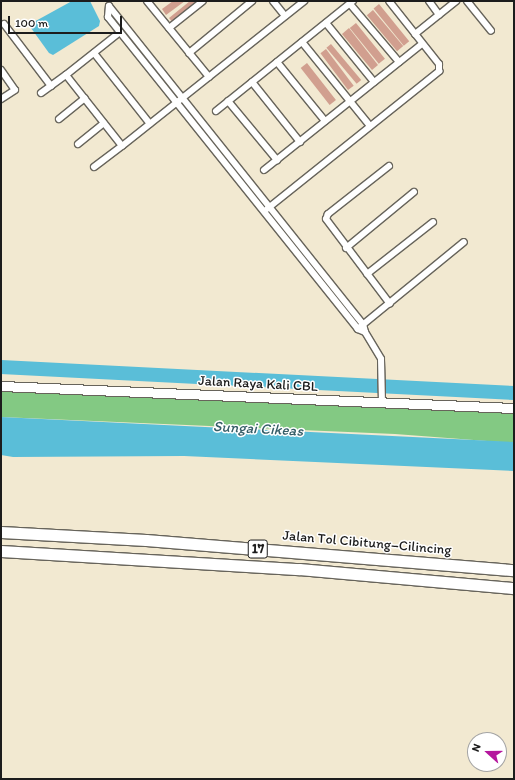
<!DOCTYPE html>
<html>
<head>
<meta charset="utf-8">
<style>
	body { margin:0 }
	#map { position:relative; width:515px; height:780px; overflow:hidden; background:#f2e9d1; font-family:Itim,sans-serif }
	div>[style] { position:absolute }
	.green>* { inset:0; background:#83c983 }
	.water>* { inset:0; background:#5abed8 }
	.river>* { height:14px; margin:-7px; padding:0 7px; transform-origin:7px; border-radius:7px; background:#5abed8 }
	.building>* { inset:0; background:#d19f8f; transform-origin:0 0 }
	.roads { filter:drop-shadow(1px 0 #67645b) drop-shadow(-1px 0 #67645b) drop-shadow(0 1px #67645b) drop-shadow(0 -1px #67645b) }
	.street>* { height:6px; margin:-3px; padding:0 3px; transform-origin:3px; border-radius:3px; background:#fff }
	.secondary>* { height:9px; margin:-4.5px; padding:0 4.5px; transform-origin:4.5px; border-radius:4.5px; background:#fff }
	.highway>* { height:11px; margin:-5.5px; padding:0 5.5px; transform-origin:5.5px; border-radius:5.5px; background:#fff }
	span { translate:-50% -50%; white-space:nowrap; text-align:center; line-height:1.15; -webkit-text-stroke:3px #fff; paint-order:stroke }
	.shield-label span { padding:1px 3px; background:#fff; border:1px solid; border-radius:3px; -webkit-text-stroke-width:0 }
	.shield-label { font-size:13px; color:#1c1c1c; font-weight:700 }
	.street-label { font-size:14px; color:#1c1c1c }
	.water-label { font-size:15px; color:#355d67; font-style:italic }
	.frame { position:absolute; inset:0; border:2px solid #1c1c1c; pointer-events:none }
	.north { position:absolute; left:467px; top:732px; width:40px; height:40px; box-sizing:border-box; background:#fff; border:1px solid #a4a4a4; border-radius:50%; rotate:291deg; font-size:11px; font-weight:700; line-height:16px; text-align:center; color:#1c1c1c }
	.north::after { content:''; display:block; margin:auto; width:14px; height:18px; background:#b5179e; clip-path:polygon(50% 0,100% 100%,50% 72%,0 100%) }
	.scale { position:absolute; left:8px; top:16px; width:114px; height:18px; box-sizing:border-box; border:2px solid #1c1c1c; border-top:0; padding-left:5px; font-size:12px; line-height:14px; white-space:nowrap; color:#1c1c1c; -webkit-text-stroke:3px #fff; paint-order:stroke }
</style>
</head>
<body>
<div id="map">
	<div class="green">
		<div style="clip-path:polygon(1px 386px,514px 407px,514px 443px,395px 434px,1px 417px)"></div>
	</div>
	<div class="water">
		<div style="clip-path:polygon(72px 1px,90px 1px,100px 21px,99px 26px,53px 55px,49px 53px,31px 28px,32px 23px)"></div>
		<div style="clip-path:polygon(1px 417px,514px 442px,514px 471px,184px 456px,13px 457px,1px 455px)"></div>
	</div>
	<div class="river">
		<div style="left:1px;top:367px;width:514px;rotate:2.9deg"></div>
	</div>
	<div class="building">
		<div style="clip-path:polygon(173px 1px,185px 1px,166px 15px,162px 9px)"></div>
		<div style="clip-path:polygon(190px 1px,201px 1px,173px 23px,169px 18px)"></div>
		<div style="left:379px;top:4px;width:48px;height:7px;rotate:51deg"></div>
		<div style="left:373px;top:10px;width:47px;height:8px;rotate:50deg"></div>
		<div style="left:356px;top:23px;width:46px;height:8px;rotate:51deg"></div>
		<div style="clip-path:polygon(349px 28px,378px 65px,372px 70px,342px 34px)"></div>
		<div style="left:331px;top:44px;width:47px;height:6px;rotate:50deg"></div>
		<div style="left:326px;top:49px;width:46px;height:7px;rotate:53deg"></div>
		<div style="left:307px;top:63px;width:47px;height:8px;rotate:52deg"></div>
	</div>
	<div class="roads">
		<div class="street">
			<div style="left:147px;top:1px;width:98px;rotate:50.8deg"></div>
			<div style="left:273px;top:1px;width:19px;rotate:51deg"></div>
			<div style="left:429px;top:1px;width:17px;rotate:54deg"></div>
			<div style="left:467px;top:1px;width:38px;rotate:51deg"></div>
			<div style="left:350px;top:4px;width:76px;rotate:49.8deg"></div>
			<div style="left:109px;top:6px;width:407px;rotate:51.4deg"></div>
			<div style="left:363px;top:324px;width:8px;rotate:76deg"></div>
			<div style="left:365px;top:332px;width:8px;rotate:-157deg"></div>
			<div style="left:358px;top:329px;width:400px;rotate:-128.7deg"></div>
			<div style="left:108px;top:17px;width:11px;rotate:-85deg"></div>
			<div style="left:326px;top:23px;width:76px;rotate:50.9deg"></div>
			<div style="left:4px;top:24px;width:78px;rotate:52.8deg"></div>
			<div style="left:169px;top:28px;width:43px;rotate:-38.5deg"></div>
			<div style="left:120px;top:32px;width:69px;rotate:141.5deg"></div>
			<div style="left:66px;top:75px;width:90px;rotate:51.7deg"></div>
			<div style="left:122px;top:146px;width:233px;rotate:-38.5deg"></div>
			<div style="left:415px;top:34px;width:53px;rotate:-38.8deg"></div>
			<div style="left:302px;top:42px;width:108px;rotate:51deg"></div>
			<div style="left:94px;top:53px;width:90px;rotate:51.7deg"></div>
			<div style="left:189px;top:53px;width:82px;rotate:-39.5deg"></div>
			<div style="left:277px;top:62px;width:76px;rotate:50.9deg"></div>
			<div style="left:1px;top:70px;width:24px;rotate:55deg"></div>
			<div style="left:15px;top:90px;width:17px;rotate:147deg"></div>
			<div style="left:252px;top:82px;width:77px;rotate:51.3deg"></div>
			<div style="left:41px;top:93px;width:31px;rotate:-36deg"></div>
			<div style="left:228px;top:101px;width:77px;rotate:50.3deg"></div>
			<div style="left:216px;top:111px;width:176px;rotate:-38.8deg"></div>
			<div style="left:59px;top:119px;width:33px;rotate:-39deg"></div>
			<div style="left:78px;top:144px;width:33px;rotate:-39deg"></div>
			<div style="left:389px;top:166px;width:78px;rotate:141.8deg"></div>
			<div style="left:328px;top:214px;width:5px;rotate:112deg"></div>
			<div style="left:326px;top:219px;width:106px;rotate:53deg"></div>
			<div style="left:94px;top:167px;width:35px;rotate:-37deg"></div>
			<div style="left:264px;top:170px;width:202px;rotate:-38.6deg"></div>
			<div style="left:267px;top:209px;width:221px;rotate:-38.7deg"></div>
			<div style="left:439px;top:71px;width:7px;rotate:-90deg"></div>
			<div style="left:439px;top:64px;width:80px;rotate:-128.4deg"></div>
			<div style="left:346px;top:248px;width:88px;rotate:-39.5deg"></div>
			<div style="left:367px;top:274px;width:84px;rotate:-38.2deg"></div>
			<div style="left:360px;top:327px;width:134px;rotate:-39.3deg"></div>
			<div style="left:365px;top:332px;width:31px;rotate:59deg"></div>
			<div style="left:381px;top:359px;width:45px;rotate:88.7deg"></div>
		</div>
		<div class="secondary">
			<div style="left:1px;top:386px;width:513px;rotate:2.46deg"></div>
		</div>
		<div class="highway">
			<div style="left:1px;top:532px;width:145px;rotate:3.2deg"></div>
			<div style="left:146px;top:540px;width:369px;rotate:4.7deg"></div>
			<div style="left:1px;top:551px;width:299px;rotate:3.5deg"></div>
			<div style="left:299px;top:569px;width:216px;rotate:5.1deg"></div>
		</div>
	</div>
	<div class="shield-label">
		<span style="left:258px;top:549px">17</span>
	</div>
	<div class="street-label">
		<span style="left:258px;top:384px;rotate:3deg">Jalan Raya Kali CBL</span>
		<span style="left:367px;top:543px;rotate:5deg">Jalan Tol Cibitung–Cilincing</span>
	</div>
	<div class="water-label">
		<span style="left:258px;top:429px;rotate:3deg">Sungai Cikeas</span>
	</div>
	<div class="frame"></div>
	<div class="north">N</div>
	<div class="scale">100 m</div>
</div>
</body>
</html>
